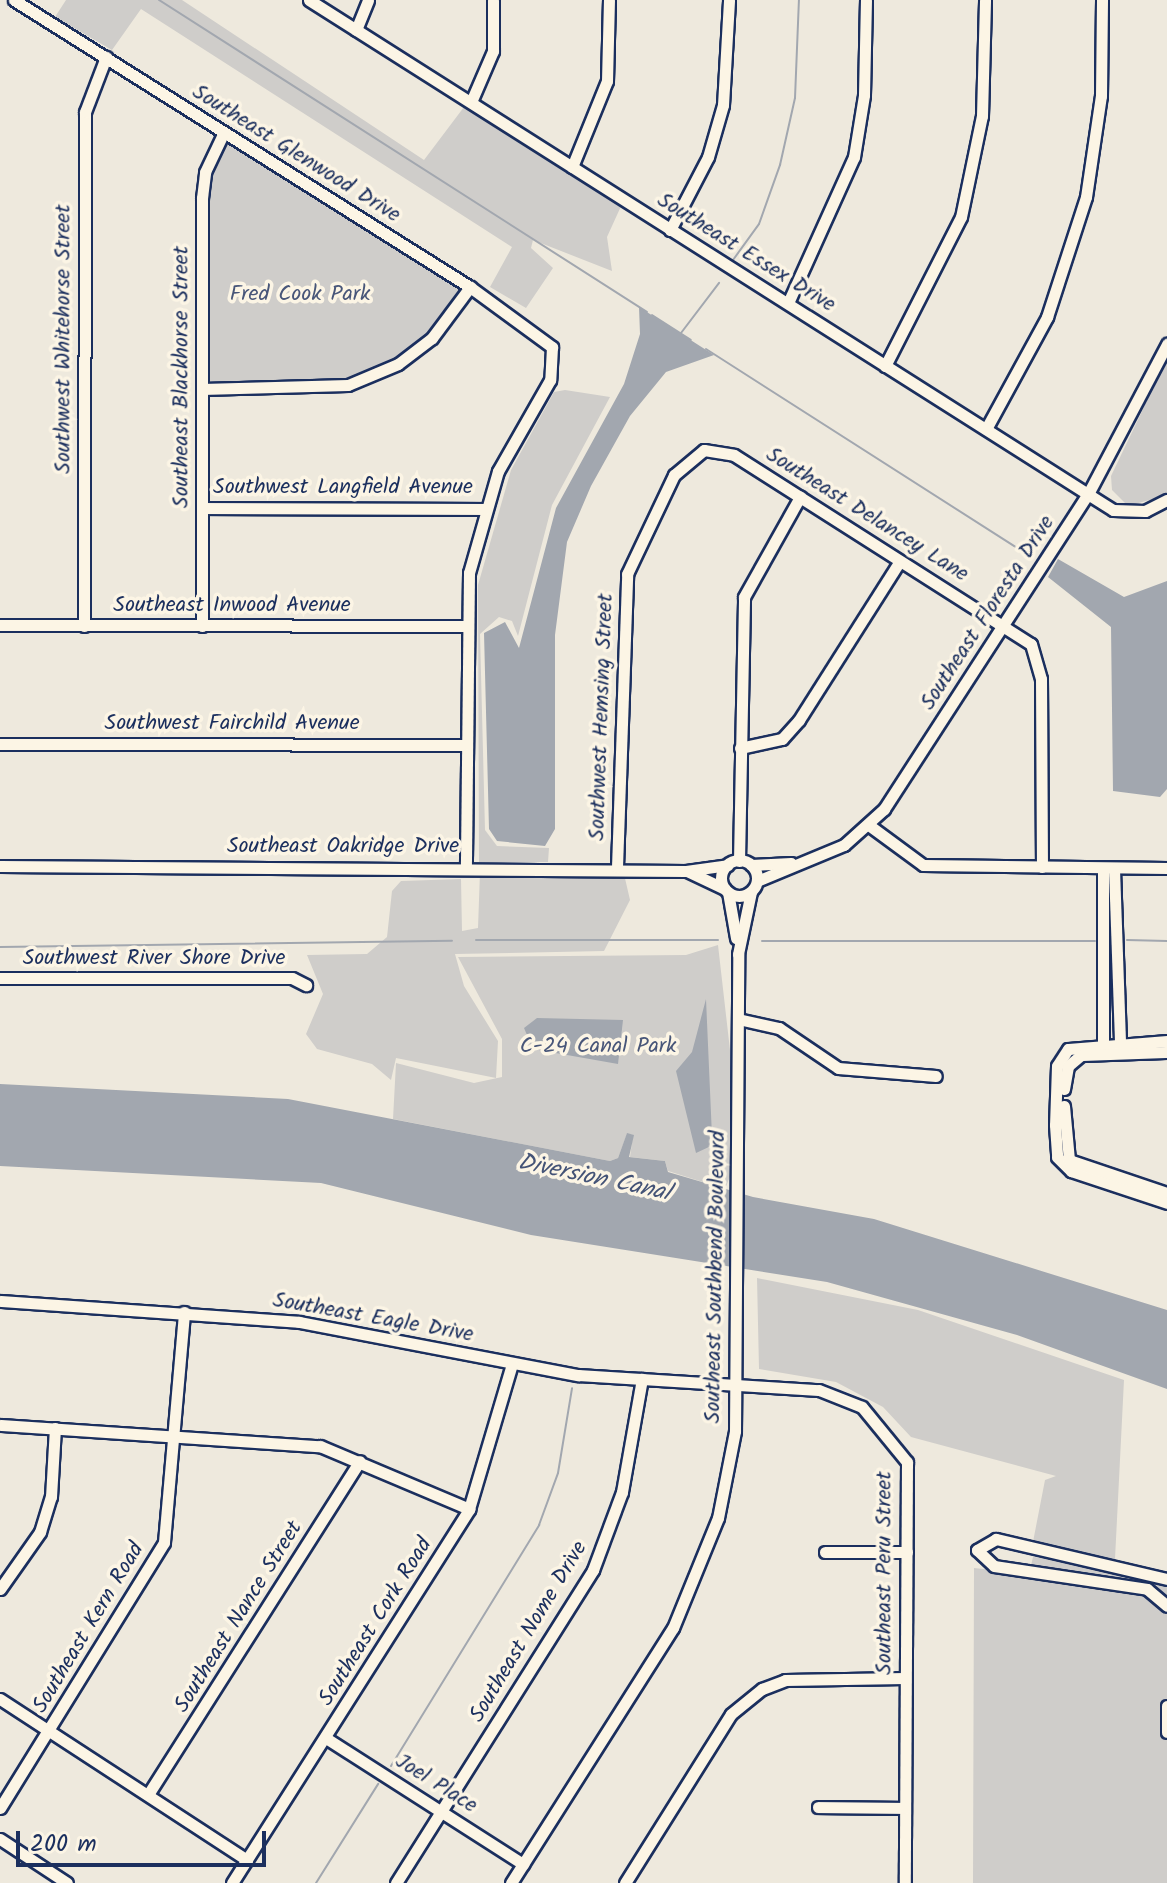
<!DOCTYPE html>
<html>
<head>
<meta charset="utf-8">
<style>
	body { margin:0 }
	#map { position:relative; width:1167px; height:1883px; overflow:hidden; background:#eee9dd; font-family:Kalam,sans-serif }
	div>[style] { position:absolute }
	.green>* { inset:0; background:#cfcdca }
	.water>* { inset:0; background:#a2a7af }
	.stream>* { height:2px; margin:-1px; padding:0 1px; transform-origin:1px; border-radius:1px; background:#a2a7af }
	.roads { filter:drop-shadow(2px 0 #1b2f5e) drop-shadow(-2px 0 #1b2f5e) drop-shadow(0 2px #1b2f5e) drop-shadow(0 -2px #1b2f5e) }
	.minor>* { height:11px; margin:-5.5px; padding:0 5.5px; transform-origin:5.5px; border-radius:5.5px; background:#fcf5e5 }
	.minor>.ring { margin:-5.5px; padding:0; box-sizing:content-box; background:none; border:11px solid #fcf5e5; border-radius:50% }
	span { translate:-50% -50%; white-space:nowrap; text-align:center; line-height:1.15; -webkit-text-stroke:7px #fcf5e5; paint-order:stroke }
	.street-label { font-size:22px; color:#1b2f5e }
	.park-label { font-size:22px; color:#485679 }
	.water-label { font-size:24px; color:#445376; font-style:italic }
	.scale { position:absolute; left:16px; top:1831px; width:250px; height:36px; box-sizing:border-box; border:4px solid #1b2f5e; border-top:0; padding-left:10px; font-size:24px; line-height:28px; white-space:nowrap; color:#1b2f5e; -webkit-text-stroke:6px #fcf5e5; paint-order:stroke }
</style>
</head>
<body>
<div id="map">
	<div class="green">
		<div style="clip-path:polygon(66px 0,182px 0,424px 160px,464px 107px,622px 204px,607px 237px,612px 271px,533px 240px,531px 248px,553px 268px,526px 308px,490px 287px,512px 247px,141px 9px,112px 50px,55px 17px)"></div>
		<div style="clip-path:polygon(228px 141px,464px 291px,427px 337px,400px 359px,337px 383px,205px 387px,207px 201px,210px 172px)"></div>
		<div style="clip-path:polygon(1167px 359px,1167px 495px,1128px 506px,1112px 490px,1111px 476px)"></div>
		<div style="clip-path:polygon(565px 390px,610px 397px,552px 505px,518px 636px,512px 621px,499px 617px,480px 634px,485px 830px,497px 846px,549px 848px,548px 862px,479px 862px,478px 585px,511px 470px,554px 392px)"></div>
		<div style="clip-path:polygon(480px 872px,624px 874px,630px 900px,604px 951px,455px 954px,464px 986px,498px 1041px,496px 1078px,396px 1058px,391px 1080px,372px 1064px,317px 1049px,306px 1034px,323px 994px,307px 955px,367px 954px,387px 937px,392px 891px,401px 881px,461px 879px,462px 931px,478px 928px)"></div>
		<div style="clip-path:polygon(718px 945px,730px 1050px,731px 1174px,725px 1189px,668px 1171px,665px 1161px,630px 1157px,633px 1135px,627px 1134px,618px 1158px,610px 1161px,393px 1119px,396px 1063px,474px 1083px,502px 1077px,502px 1039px,458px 957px,686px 955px)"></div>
		<div style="clip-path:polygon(757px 1278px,918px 1310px,1124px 1380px,1115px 1559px,1032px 1547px,1045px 1480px,1056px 1476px,911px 1437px,883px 1407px,836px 1382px,759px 1369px)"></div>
		<div style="clip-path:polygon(1033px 1557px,1082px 1562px,1167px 1587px,1167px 1883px,973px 1883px,974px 1568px,1029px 1574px)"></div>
	</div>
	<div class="water">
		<div style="clip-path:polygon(639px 307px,714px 355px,666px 372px,630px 416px,591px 486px,567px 542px,555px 635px,555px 829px,545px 846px,497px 841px,489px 829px,484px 633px,505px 622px,519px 648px,556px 508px,624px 384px,640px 334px)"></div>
		<div style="clip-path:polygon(1058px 559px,1124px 597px,1167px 581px,1167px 789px,1160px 797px,1113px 791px,1111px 627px,1048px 577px)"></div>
		<div style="clip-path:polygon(706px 999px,712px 1136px,711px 1146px,696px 1153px,676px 1071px,692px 1052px)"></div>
		<div style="clip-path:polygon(537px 1018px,623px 1020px,618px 1064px,533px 1049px,524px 1028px)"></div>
		<div style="clip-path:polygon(0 1084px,288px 1099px,610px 1161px,618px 1158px,627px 1133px,634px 1135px,629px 1157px,665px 1161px,668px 1172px,753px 1197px,874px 1219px,1167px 1310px,1167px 1389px,1017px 1335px,827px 1282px,531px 1235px,321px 1183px,0 1166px)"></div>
	</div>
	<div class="stream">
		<div style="left:159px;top:0;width:579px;rotate:32.59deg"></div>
		<div style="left:733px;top:260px;width:44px;rotate:-54.2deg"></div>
		<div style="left:759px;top:224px;width:63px;rotate:-70.4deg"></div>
		<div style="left:780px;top:165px;width:69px;rotate:-77.4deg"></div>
		<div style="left:795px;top:98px;width:98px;rotate:-87.7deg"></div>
		<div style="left:652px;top:315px;width:46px;rotate:32.7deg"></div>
		<div style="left:681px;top:333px;width:63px;rotate:-52.8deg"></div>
		<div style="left:706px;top:349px;width:386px;rotate:32.6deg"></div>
		<div style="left:476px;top:940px;width:242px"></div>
		<div style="left:1127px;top:940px;width:40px;rotate:1.4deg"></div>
		<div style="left:762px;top:941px;width:333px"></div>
		<div style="left:0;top:947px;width:452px;rotate:-0.8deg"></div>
		<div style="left:391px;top:1766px;width:283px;rotate:-58.4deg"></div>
		<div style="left:539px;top:1525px;width:55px;rotate:-69.9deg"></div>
		<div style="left:558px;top:1473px;width:86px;rotate:-80.6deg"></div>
		<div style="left:316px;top:1883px;width:117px;rotate:-57.9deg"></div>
	</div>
	<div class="roads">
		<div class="minor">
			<div style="left:14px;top:0;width:539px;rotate:32.19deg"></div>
			<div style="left:470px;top:287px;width:102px;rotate:36.2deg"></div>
			<div style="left:552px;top:347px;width:33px;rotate:93deg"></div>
			<div style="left:550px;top:380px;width:105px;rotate:119.7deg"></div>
			<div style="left:498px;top:471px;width:106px;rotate:105.9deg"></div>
			<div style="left:469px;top:573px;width:294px;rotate:90.6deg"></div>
			<div style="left:309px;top:0;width:952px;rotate:32.39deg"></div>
			<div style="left:1113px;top:510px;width:32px;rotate:2deg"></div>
			<div style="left:1145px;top:511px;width:25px;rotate:-27deg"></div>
			<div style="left:356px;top:30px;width:32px;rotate:-68deg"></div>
			<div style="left:471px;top:102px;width:56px;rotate:-66.7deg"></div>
			<div style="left:493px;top:51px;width:51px;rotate:-90deg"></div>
			<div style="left:572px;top:167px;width:93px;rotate:-67.9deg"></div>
			<div style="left:607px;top:81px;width:81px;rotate:-88.6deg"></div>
			<div style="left:670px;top:230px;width:82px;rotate:-62.5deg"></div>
			<div style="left:708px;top:157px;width:54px;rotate:-73.9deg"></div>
			<div style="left:723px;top:105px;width:105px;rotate:-86.7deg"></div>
			<div style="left:788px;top:303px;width:160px;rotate:-65.7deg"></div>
			<div style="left:854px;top:157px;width:63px;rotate:-80.8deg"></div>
			<div style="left:864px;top:95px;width:95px;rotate:-88.8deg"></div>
			<div style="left:885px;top:366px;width:167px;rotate:-63deg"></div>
			<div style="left:961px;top:217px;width:103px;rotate:-78.3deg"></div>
			<div style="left:982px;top:116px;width:116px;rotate:-88.5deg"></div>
			<div style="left:202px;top:389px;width:146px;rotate:-1.6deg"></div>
			<div style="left:348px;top:385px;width:54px;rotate:-22.8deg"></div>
			<div style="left:398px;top:364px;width:43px;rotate:-37.4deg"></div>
			<div style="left:432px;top:338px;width:64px;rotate:-53.3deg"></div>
			<div style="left:986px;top:429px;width:128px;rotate:-61.4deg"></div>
			<div style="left:1047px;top:317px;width:126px;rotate:-72deg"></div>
			<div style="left:1086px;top:197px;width:102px;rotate:-81.6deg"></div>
			<div style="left:1101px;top:96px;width:96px;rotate:-89.4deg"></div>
			<div style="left:202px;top:508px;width:282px;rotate:0.2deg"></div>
			<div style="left:0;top:625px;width:464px;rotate:0.1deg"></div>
			<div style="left:84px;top:626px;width:514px;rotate:-89.89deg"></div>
			<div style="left:85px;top:112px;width:59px;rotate:-69.1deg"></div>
			<div style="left:202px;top:626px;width:428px;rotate:-90deg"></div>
			<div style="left:202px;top:198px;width:26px;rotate:-83deg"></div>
			<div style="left:205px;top:172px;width:44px;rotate:-64.6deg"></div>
			<div style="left:0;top:744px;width:465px;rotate:0.1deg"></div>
			<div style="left:740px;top:748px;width:43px;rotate:-12.1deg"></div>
			<div style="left:782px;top:739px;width:25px;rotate:-48deg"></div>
			<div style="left:799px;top:720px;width:188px;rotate:-57.6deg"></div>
			<div style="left:870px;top:826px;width:66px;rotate:36.3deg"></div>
			<div style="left:923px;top:865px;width:244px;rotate:0.7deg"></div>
			<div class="ring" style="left:721px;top:860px;width:25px;height:25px"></div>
			<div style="left:739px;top:861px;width:264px;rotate:-88.9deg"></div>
			<div style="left:744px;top:597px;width:115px;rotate:-60.8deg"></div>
			<div style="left:751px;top:865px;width:40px;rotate:-2.9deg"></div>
			<div style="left:0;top:866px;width:686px;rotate:0.42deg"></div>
			<div style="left:686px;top:871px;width:42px;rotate:-8.1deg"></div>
			<div style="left:617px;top:867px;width:293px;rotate:-88deg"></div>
			<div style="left:627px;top:574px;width:110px;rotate:-64.6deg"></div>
			<div style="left:674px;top:475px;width:39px;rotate:-40deg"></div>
			<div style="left:704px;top:450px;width:30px;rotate:9deg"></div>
			<div style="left:734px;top:455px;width:352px;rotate:32.5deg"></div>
			<div style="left:1031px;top:644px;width:36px;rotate:74deg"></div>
			<div style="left:1041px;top:679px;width:188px;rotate:89.7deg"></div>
			<div style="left:1114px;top:869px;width:176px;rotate:88deg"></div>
			<div style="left:687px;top:871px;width:42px;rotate:25.3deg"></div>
			<div style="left:757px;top:881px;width:94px;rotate:-22.5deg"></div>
			<div style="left:844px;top:845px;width:54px;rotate:-42deg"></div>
			<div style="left:884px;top:809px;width:375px;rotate:-57.1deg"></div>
			<div style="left:1088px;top:494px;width:170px;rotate:-62.2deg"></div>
			<div style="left:728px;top:892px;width:47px;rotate:80.1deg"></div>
			<div style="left:0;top:978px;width:292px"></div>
			<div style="left:292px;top:978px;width:16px;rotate:27deg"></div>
			<div style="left:738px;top:1019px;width:42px;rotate:12.4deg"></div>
			<div style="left:779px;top:1028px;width:71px;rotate:34.1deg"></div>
			<div style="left:838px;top:1068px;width:98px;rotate:4.7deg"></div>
			<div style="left:1167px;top:1041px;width:99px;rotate:175.4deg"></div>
			<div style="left:1068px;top:1049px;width:20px;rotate:123deg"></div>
			<div style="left:1057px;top:1066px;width:59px;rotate:91.9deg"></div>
			<div style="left:1055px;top:1125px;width:32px;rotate:86deg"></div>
			<div style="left:1057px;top:1157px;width:20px;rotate:45deg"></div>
			<div style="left:1071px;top:1171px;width:101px;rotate:18.4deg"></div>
			<div style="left:1103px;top:1048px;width:179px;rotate:-90deg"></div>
			<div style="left:1064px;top:1089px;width:23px;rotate:-80deg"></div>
			<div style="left:1068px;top:1066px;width:17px;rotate:-40deg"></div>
			<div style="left:1081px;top:1055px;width:86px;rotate:-2deg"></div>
			<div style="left:1064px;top:1106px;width:54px;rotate:84.7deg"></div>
			<div style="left:1069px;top:1160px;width:103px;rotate:18.6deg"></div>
			<div style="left:0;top:1301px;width:300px;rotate:4deg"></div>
			<div style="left:299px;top:1322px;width:284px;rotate:10.8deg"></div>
			<div style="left:578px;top:1375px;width:241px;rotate:3.6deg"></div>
			<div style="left:819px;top:1390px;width:46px;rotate:21.6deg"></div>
			<div style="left:862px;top:1407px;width:71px;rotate:50.7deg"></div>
			<div style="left:907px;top:1462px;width:421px;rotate:90.3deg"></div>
			<div style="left:0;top:1425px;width:321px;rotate:3.8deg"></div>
			<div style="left:320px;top:1446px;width:162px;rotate:22.9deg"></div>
			<div style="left:825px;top:1552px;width:82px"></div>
			<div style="left:1167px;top:1579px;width:176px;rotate:-166.8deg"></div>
			<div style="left:996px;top:1539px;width:22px;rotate:150deg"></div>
			<div style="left:977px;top:1550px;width:23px;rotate:43deg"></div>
			<div style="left:994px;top:1566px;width:155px;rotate:8.5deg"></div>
			<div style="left:1147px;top:1589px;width:26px;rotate:40deg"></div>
			<div style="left:0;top:1589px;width:70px;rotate:-54.9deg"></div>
			<div style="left:40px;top:1532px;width:37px;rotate:-73deg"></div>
			<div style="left:51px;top:1497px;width:69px;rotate:-86.7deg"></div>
			<div style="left:0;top:1699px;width:295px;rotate:33.1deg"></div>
			<div style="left:1167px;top:1706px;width:26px;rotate:90deg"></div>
			<div style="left:326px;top:1738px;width:234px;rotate:32.6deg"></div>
			<div style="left:149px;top:1793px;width:393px;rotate:-57.6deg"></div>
			<div style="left:818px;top:1807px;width:86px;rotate:0.7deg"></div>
			<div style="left:0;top:1808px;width:312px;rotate:-58.3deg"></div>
			<div style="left:164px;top:1542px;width:231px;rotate:-85deg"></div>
			<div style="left:0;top:1839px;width:80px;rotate:33.3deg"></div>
			<div style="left:232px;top:1883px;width:443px;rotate:-57.6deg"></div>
			<div style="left:469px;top:1509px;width:151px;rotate:-73.5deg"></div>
			<div style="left:396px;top:1883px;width:370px;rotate:-57.8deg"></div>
			<div style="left:593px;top:1570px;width:83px;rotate:-69.6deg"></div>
			<div style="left:622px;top:1492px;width:115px;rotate:-80deg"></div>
			<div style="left:511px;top:1883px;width:302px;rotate:-57.6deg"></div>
			<div style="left:673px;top:1628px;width:119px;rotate:-67.8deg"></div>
			<div style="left:718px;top:1518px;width:89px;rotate:-78.9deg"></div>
			<div style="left:735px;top:1431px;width:477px;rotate:-89.6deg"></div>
			<div style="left:738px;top:954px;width:63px;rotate:-78.2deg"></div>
			<div style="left:625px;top:1883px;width:199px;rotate:-57.9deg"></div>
			<div style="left:731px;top:1714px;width:40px;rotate:-39deg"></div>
			<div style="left:762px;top:1689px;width:25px;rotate:-21deg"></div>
			<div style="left:785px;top:1680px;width:120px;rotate:-1deg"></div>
		</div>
	</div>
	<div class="street-label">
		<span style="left:296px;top:154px;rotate:32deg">Southeast Glenwood Drive</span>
		<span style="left:746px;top:253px;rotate:32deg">Southeast Essex Drive</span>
		<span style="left:64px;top:339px;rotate:-90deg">Southwest Whitehorse Street</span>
		<span style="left:182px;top:377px;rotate:-90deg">Southeast Blackhorse Street</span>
		<span style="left:343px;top:488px">Southwest Langfield Avenue</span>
		<span style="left:867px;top:515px;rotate:32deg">Southeast Delancey Lane</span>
		<span style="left:232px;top:606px">Southeast Inwood Avenue</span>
		<span style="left:988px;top:613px;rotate:-57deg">Southeast Floresta Drive</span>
		<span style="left:602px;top:717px;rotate:-88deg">Southwest Hemsing Street</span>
		<span style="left:232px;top:724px">Southwest Fairchild Avenue</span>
		<span style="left:343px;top:847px">Southeast Oakridge Drive</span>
		<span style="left:154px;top:959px">Southwest River Shore Drive</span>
		<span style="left:716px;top:1277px;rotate:-89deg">Southeast Southbend Boulevard</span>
		<span style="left:373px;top:1318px;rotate:10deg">Southeast Eagle Drive</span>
		<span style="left:885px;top:1573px;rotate:-90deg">Southeast Peru Street</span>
		<span style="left:239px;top:1617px;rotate:-58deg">Southeast Nance Street</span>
		<span style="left:376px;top:1622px;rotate:-58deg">Southeast Cork Road</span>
		<span style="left:89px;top:1628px;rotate:-59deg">Southeast Kern Road</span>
		<span style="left:529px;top:1632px;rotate:-59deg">Southeast Nome Drive</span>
		<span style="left:436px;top:1784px;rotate:32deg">Joel Place</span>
	</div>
	<div class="park-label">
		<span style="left:300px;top:295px">Fred Cook Park</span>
		<span style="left:598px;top:1047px">C-24 Canal Park</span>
	</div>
	<div class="water-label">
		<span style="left:594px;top:1178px;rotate:12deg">Diversion Canal</span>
	</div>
	<div class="scale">200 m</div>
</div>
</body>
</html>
